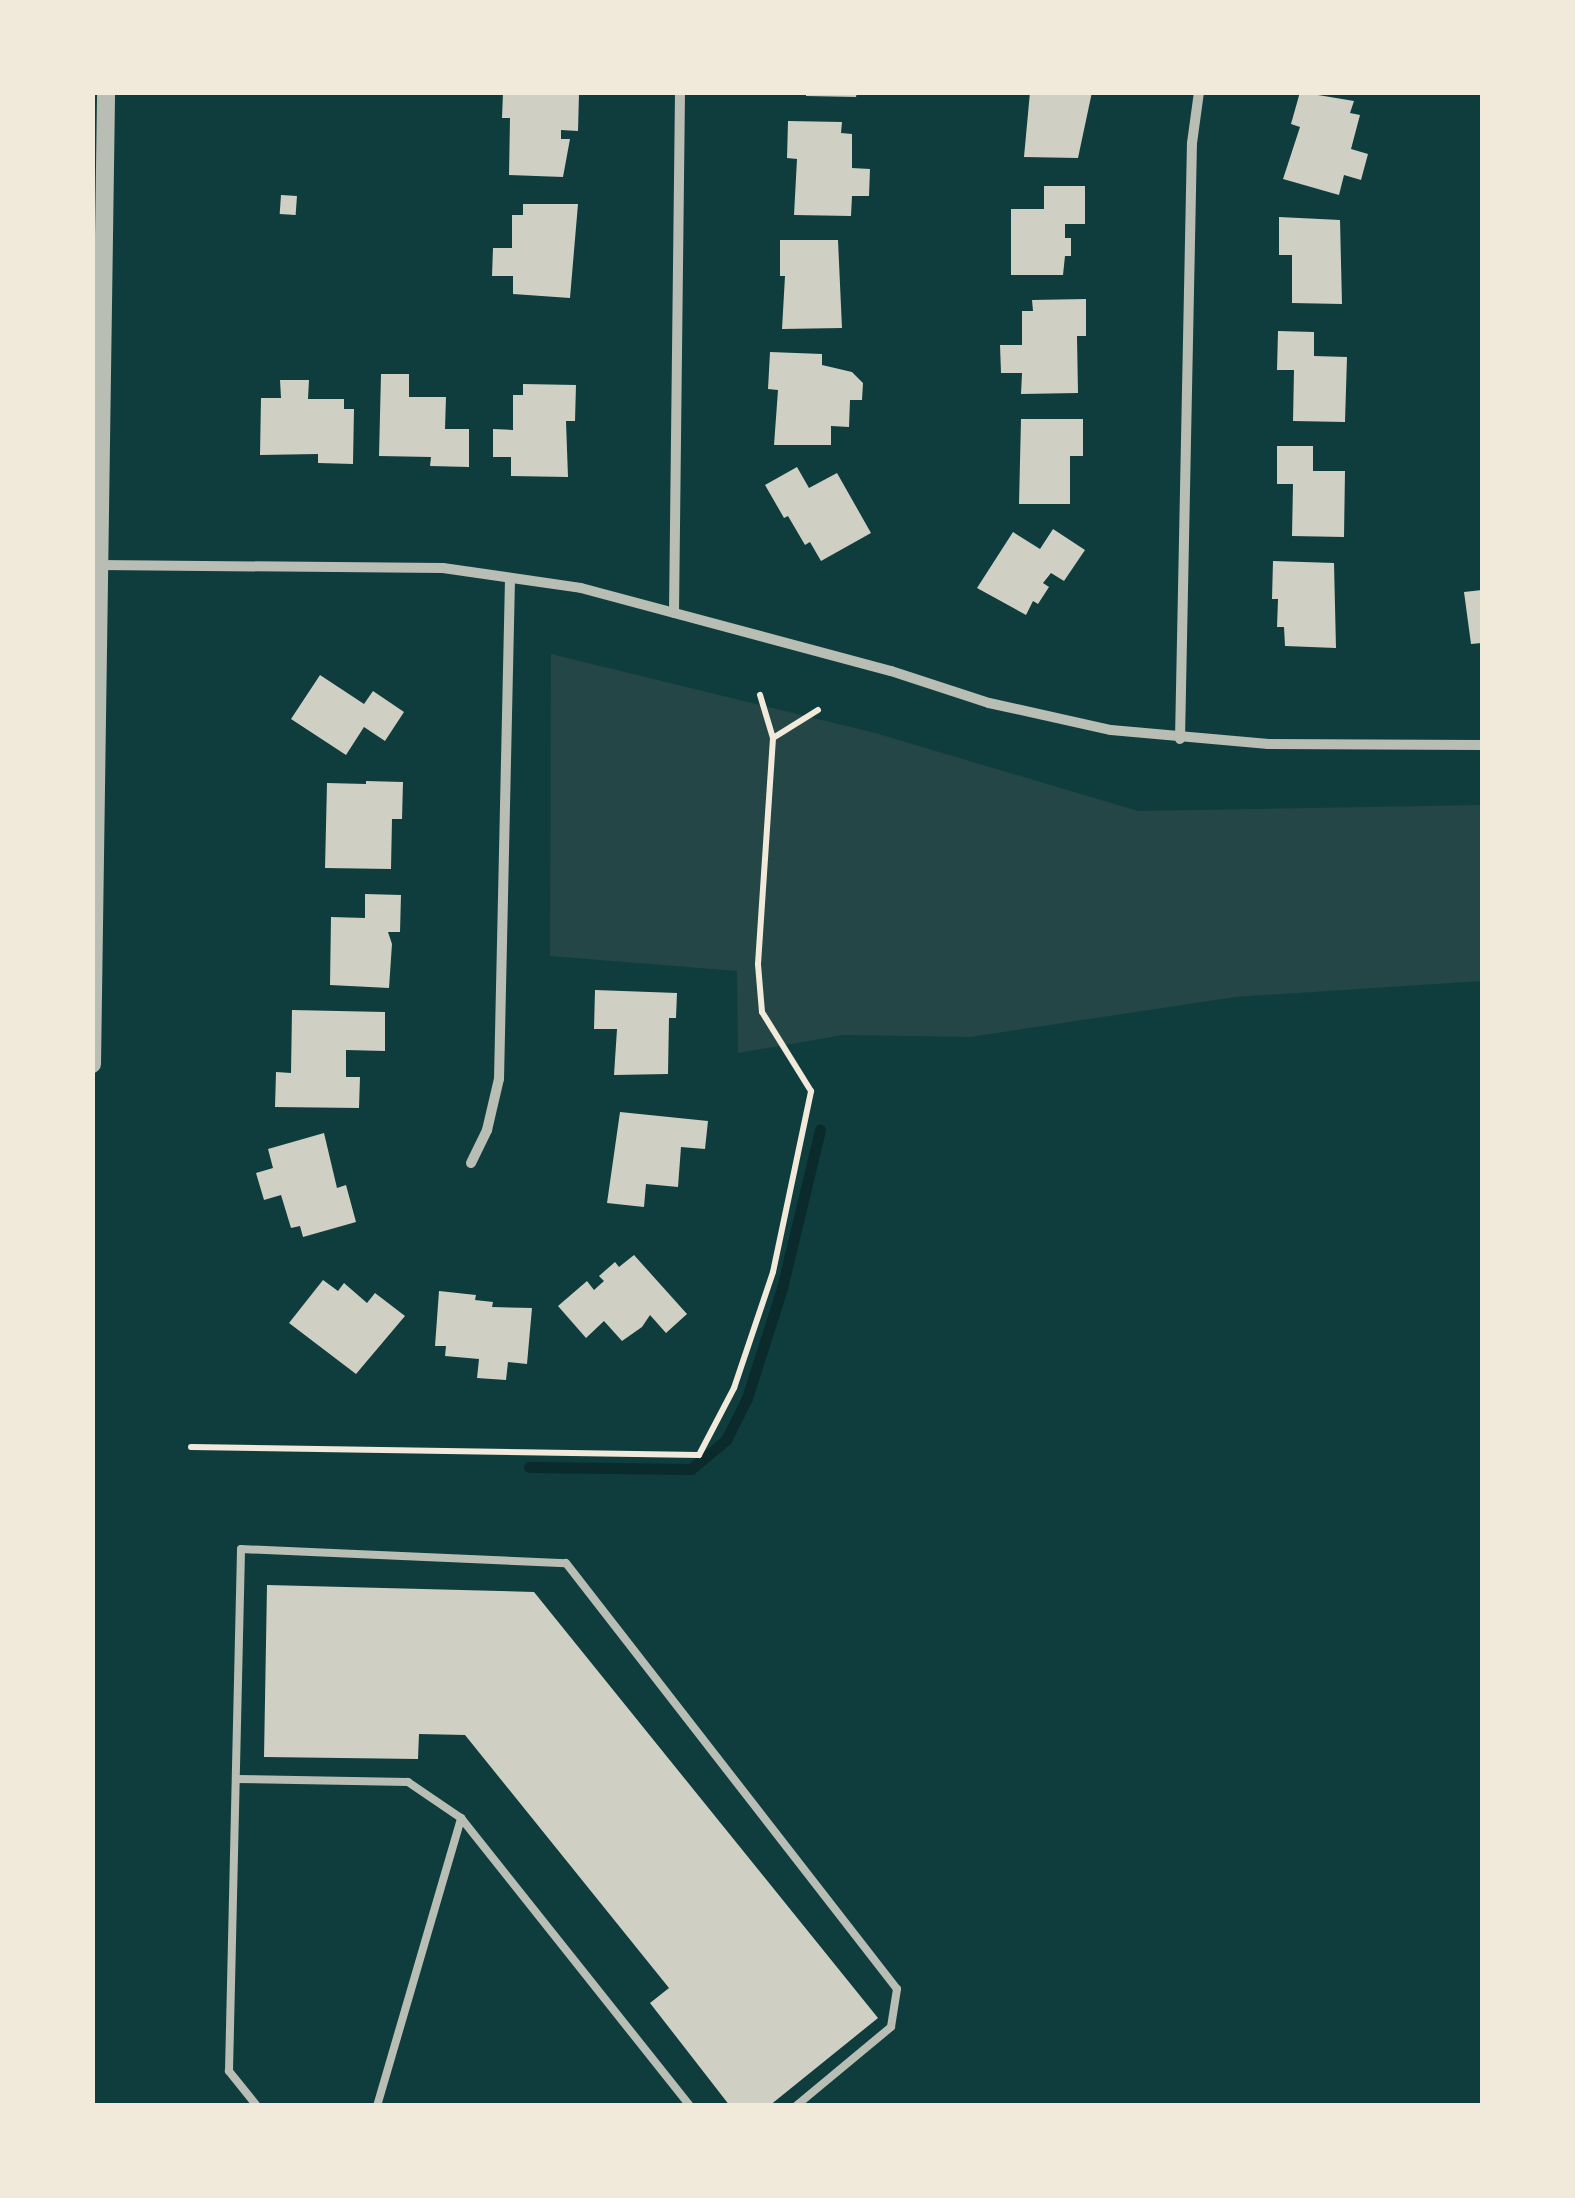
<!DOCTYPE html>
<html>
<head>
<meta charset="utf-8">
<style>
	body { margin:0 }
	#map { position:relative; width:1575px; height:2198px; overflow:hidden; background:#0f3d3e; font-family:Cabin,sans-serif }
	div>[style] { position:absolute }
	.green>* { inset:0; background:#244646 }
	.stream>* { height:11px; margin:-5.5px; padding:0 5.5px; transform-origin:5.5px; border-radius:5.5px; background:#0a2a2b }
	.building>* { inset:0; background:#cfcfc3; transform-origin:0 0 }
	.path>* { height:6px; margin:-3px; padding:0 3px; transform-origin:3px; border-radius:3px; background:#f1e9da }
	.service>* { height:8px; margin:-4px; padding:0 4px; transform-origin:4px; border-radius:4px; background:#b8beb3 }
	.minor>* { height:10px; margin:-5px; padding:0 5px; transform-origin:5px; border-radius:5px; background:#b8beb3 }
	.tertiary>* { height:18px; margin:-9px; padding:0 9px; transform-origin:9px; border-radius:9px; background:#b8beb3 }
	span { translate:-50% -50%; white-space:nowrap; text-align:center; line-height:1.15; -webkit-text-stroke:8px #f1e9da; paint-order:stroke }
	.frame { position:absolute; inset:0; border:95px solid #f1e9da; pointer-events:none }
</style>
</head>
<body>
<div id="map">
	<div class="green">
		<div style="clip-path:polygon(551px 654px,875px 733px,1138px 811px,1482px 805px,1482px 981px,1235px 997px,970px 1037px,843px 1035px,738px 1053px,737px 971px,550px 956px)"></div>
	</div>
	<div class="stream">
		<div style="left:529px;top:1467px;width:162px;rotate:0.7deg"></div>
		<div style="left:691px;top:1469px;width:45px;rotate:-39.6deg"></div>
		<div style="left:726px;top:1440px;width:47px;rotate:-63.4deg"></div>
		<div style="left:747px;top:1398px;width:115px;rotate:-72.3deg"></div>
		<div style="left:782px;top:1288px;width:163px;rotate:-76.5deg"></div>
	</div>
	<div class="building">
		<div style="clip-path:polygon(503px 92px,579px 94px,578px 131px,561px 130px,561px 139px,570px 139px,563px 177px,509px 175px,510px 118px,502px 118px)"></div>
		<div style="clip-path:polygon(806px 92px,857px 92px,856px 97px,806px 96px)"></div>
		<div style="clip-path:polygon(1030px 92px,1092px 92px,1078px 158px,1024px 157px)"></div>
		<div style="clip-path:polygon(1300px 92px,1354px 101px,1350px 113px,1360px 115px,1351px 149px,1368px 154px,1361px 180px,1344px 175px,1339px 195px,1283px 179px,1300px 127px,1291px 124px)"></div>
		<div style="clip-path:polygon(788px 121px,842px 122px,841px 133px,852px 134px,852px 168px,870px 169px,869px 196px,852px 196px,851px 216px,794px 215px,797px 159px,787px 158px)"></div>
		<div style="clip-path:polygon(1044px 186px,1085px 186px,1085px 224px,1065px 224px,1065px 238px,1071px 238px,1071px 256px,1065px 256px,1063px 275px,1011px 275px,1011px 209px,1044px 209px)"></div>
		<div style="left:281px;top:195px;width:16px;height:19px;rotate:4deg"></div>
		<div style="clip-path:polygon(523px 204px,578px 204px,570px 298px,513px 294px,513px 276px,492px 276px,493px 248px,512px 248px,512px 215px,523px 215px)"></div>
		<div style="clip-path:polygon(1279px 217px,1340px 220px,1342px 304px,1292px 303px,1292px 255px,1279px 255px)"></div>
		<div style="clip-path:polygon(780px 240px,838px 240px,842px 328px,782px 329px,785px 276px,780px 276px)"></div>
		<div style="clip-path:polygon(1086px 299px,1086px 336px,1077px 336px,1078px 393px,1021px 394px,1022px 373px,1001px 373px,1000px 345px,1022px 345px,1022px 311px,1033px 311px,1032px 300px)"></div>
		<div style="clip-path:polygon(1278px 331px,1314px 332px,1314px 356px,1347px 357px,1345px 422px,1293px 421px,1294px 370px,1277px 370px)"></div>
		<div style="clip-path:polygon(770px 352px,822px 354px,822px 365px,852px 372px,863px 383px,862px 400px,850px 400px,849px 427px,831px 426px,831px 445px,774px 445px,778px 390px,768px 389px)"></div>
		<div style="clip-path:polygon(381px 374px,409px 374px,409px 397px,446px 397px,445px 429px,469px 429px,469px 467px,430px 466px,431px 457px,379px 456px)"></div>
		<div style="clip-path:polygon(280px 380px,309px 380px,308px 399px,344px 399px,344px 409px,354px 409px,353px 464px,318px 463px,318px 454px,260px 455px,261px 398px,281px 398px)"></div>
		<div style="clip-path:polygon(523px 384px,576px 385px,575px 421px,566px 421px,568px 477px,511px 476px,511px 457px,493px 457px,493px 429px,513px 430px,513px 395px,523px 395px)"></div>
		<div style="clip-path:polygon(1021px 419px,1083px 419px,1083px 456px,1070px 456px,1070px 504px,1019px 504px)"></div>
		<div style="clip-path:polygon(1277px 446px,1313px 446px,1313px 471px,1345px 471px,1344px 537px,1292px 536px,1293px 484px,1277px 484px)"></div>
		<div style="clip-path:polygon(797px 467px,809px 488px,837px 473px,871px 533px,821px 561px,810px 542px,805px 545px,788px 516px,784px 518px,765px 485px)"></div>
		<div style="clip-path:polygon(1053px 529px,1085px 550px,1064px 581px,1051px 573px,1043px 583px,1049px 587px,1038px 604px,1033px 601px,1026px 615px,977px 588px,1013px 532px,1040px 549px)"></div>
		<div style="clip-path:polygon(1273px 561px,1334px 563px,1336px 648px,1285px 646px,1284px 627px,1277px 627px,1278px 599px,1272px 599px)"></div>
		<div style="clip-path:polygon(1482px 590px,1482px 643px,1471px 644px,1464px 592px)"></div>
		<div style="clip-path:polygon(320px 675px,364px 704px,373px 691px,404px 712px,385px 741px,364px 727px,346px 755px,291px 719px)"></div>
		<div style="clip-path:polygon(366px 781px,403px 782px,402px 819px,392px 819px,391px 869px,325px 868px,327px 783px,366px 784px)"></div>
		<div style="clip-path:polygon(365px 894px,401px 895px,400px 932px,388px 932px,392px 944px,389px 988px,330px 985px,331px 917px,365px 918px)"></div>
		<div style="clip-path:polygon(595px 990px,677px 993px,676px 1018px,669px 1018px,668px 1074px,614px 1075px,617px 1029px,594px 1029px)"></div>
		<div style="clip-path:polygon(292px 1010px,385px 1012px,385px 1051px,346px 1050px,346px 1077px,360px 1077px,359px 1108px,275px 1107px,276px 1072px,291px 1073px)"></div>
		<div style="clip-path:polygon(620px 1112px,708px 1121px,705px 1149px,681px 1147px,678px 1187px,646px 1184px,644px 1207px,607px 1203px)"></div>
		<div style="clip-path:polygon(324px 1133px,337px 1188px,346px 1185px,356px 1222px,303px 1237px,300px 1226px,291px 1228px,281px 1195px,264px 1200px,256px 1173px,273px 1168px,268px 1149px)"></div>
		<div style="clip-path:polygon(634px 1255px,687px 1314px,666px 1333px,650px 1315px,642px 1327px,622px 1341px,604px 1321px,586px 1338px,558px 1306px,587px 1281px,594px 1290px,604px 1281px,599px 1276px,615px 1262px,619px 1267px)"></div>
		<div style="clip-path:polygon(323px 1280px,338px 1291px,344px 1283px,367px 1303px,375px 1293px,405px 1316px,356px 1374px,289px 1323px)"></div>
		<div style="clip-path:polygon(439px 1291px,476px 1295px,475px 1300px,493px 1302px,492px 1307px,532px 1308px,527px 1364px,508px 1362px,506px 1380px,477px 1378px,479px 1359px,445px 1356px,446px 1346px,435px 1346px)"></div>
		<div style="clip-path:polygon(267px 1585px,534px 1592px,878px 2018px,769px 2106px,730px 2106px,650px 2003px,669px 1988px,465px 1735px,419px 1734px,418px 1759px,264px 1757px)"></div>
	</div>
	<div class="path">
		<div style="left:773px;top:738px;width:53px;rotate:-31.9deg"></div>
		<div style="left:191px;top:1447px;width:508px;rotate:0.9deg"></div>
		<div style="left:699px;top:1455px;width:76px;rotate:-62.4deg"></div>
		<div style="left:734px;top:1388px;width:122px;rotate:-71.4deg"></div>
		<div style="left:773px;top:1272px;width:185px;rotate:-78.1deg"></div>
		<div style="left:811px;top:1091px;width:93px;rotate:-121.8deg"></div>
		<div style="left:762px;top:1012px;width:48px;rotate:-94.8deg"></div>
		<div style="left:758px;top:964px;width:226px;rotate:-86.2deg"></div>
		<div style="left:773px;top:738px;width:45px;rotate:-106.8deg"></div>
	</div>
	<div class="service">
		<div style="left:236px;top:1779px;width:172px;rotate:1deg"></div>
		<div style="left:408px;top:1782px;width:64px;rotate:34.2deg"></div>
		<div style="left:461px;top:1818px;width:368px;rotate:51.5deg"></div>
		<div style="left:257px;top:2106px;width:45px;rotate:-128.7deg"></div>
		<div style="left:229px;top:2071px;width:522px;rotate:-88.68deg"></div>
		<div style="left:241px;top:1549px;width:325px;rotate:2.5deg"></div>
		<div style="left:566px;top:1563px;width:539px;rotate:52.15deg"></div>
		<div style="left:897px;top:1989px;width:38px;rotate:99deg"></div>
		<div style="left:891px;top:2027px;width:124px;rotate:140.3deg"></div>
		<div style="left:377px;top:2106px;width:300px;rotate:-73.7deg"></div>
	</div>
	<div class="minor">
		<div style="left:98px;top:565px;width:345px;rotate:0.5deg"></div>
		<div style="left:443px;top:568px;width:139px;rotate:8.2deg"></div>
		<div style="left:581px;top:588px;width:321px;rotate:15deg"></div>
		<div style="left:891px;top:671px;width:103px;rotate:18.1deg"></div>
		<div style="left:989px;top:703px;width:125px;rotate:12.5deg"></div>
		<div style="left:1111px;top:730px;width:158px;rotate:5.1deg"></div>
		<div style="left:1268px;top:744px;width:214px;rotate:0.3deg"></div>
		<div style="left:674px;top:613px;width:521px;rotate:-89.34deg"></div>
		<div style="left:1180px;top:739px;width:596px;rotate:-88.85deg"></div>
		<div style="left:1192px;top:143px;width:51px;rotate:-82.2deg"></div>
		<div style="left:471px;top:1163px;width:37px;rotate:-64deg"></div>
		<div style="left:487px;top:1130px;width:52px;rotate:-76.8deg"></div>
		<div style="left:499px;top:1079px;width:501px;rotate:-88.74deg"></div>
	</div>
	<div class="tertiary">
		<div style="left:92px;top:1064px;width:972px;rotate:-89.17deg"></div>
	</div>
	<div class="frame"></div>
</div>
</body>
</html>
